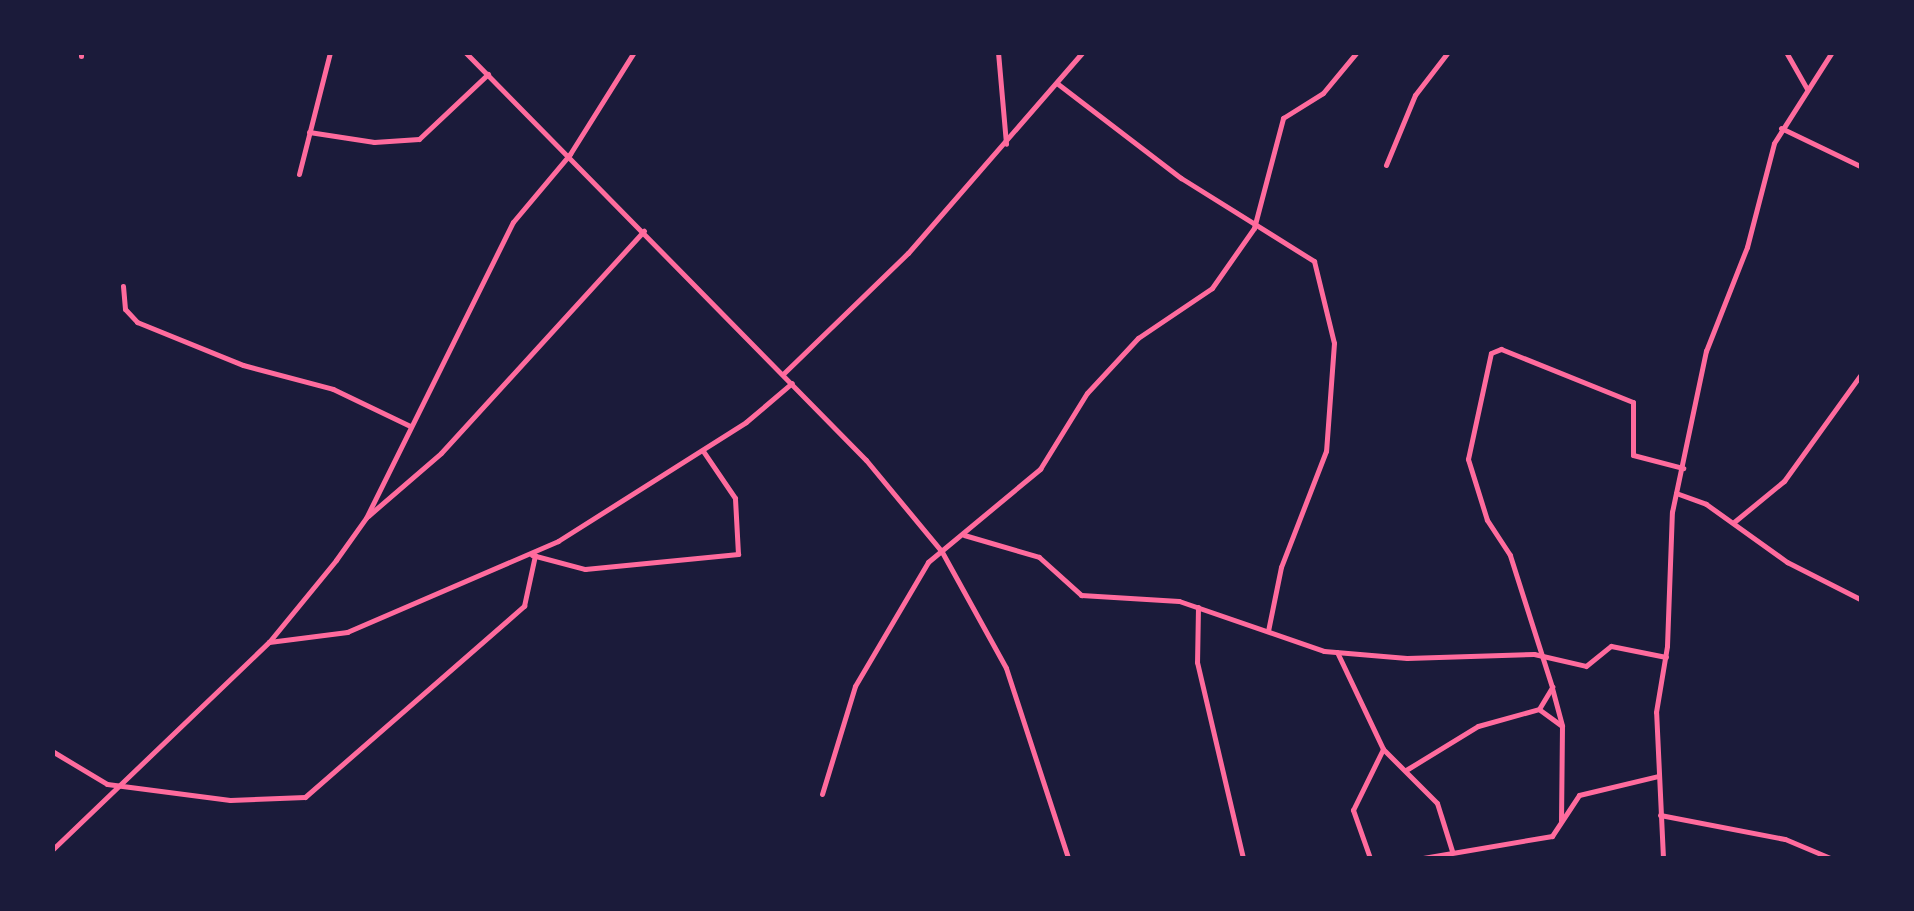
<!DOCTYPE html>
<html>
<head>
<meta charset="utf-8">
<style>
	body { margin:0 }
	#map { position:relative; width:1914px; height:911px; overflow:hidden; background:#1b1b3a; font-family:Raleway,sans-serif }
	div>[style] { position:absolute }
	.minor>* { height:5px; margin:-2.5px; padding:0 2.5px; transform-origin:2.5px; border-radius:2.5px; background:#ff6b9d }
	span { translate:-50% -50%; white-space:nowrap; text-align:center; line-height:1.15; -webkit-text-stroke:8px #1b1b3a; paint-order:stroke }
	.frame { position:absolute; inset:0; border:55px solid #1b1b3a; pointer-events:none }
</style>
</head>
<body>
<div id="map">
	<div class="minor">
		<div style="left:465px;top:52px;width:572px;rotate:45.5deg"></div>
		<div style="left:866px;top:460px;width:119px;rotate:50.4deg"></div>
		<div style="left:942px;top:552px;width:132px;rotate:61.1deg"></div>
		<div style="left:1006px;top:668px;width:200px;rotate:71.9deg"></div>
		<div style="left:998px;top:52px;width:92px;rotate:85deg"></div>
		<div style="left:1786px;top:52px;width:43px;rotate:60.4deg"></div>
		<div style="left:81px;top:56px;width:4px;rotate:-90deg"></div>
		<div style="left:1058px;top:84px;width:155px;rotate:37.4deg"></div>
		<div style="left:1181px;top:178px;width:157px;rotate:32deg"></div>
		<div style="left:1314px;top:261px;width:84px;rotate:76.3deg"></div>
		<div style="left:1334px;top:343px;width:108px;rotate:94.2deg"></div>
		<div style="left:1326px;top:451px;width:124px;rotate:111.2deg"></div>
		<div style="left:1281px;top:567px;width:65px;rotate:101.5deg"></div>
		<div style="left:1781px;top:128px;width:90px;rotate:25.7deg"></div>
		<div style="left:309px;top:132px;width:66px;rotate:8.7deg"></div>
		<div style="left:374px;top:142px;width:45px;rotate:-3.8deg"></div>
		<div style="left:419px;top:139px;width:95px;rotate:-43.3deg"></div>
		<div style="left:1386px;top:165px;width:76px;rotate:-67.5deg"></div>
		<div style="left:1415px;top:95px;width:54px;rotate:-52.5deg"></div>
		<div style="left:299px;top:174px;width:126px;rotate:-75.7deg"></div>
		<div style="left:123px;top:286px;width:23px;rotate:85deg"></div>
		<div style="left:125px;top:309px;width:18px;rotate:47deg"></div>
		<div style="left:137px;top:322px;width:114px;rotate:22.1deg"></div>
		<div style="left:243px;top:365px;width:93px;rotate:14.9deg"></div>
		<div style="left:333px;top:389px;width:85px;rotate:25.7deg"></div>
		<div style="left:783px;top:374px;width:174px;rotate:-44.1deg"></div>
		<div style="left:908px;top:253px;width:267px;rotate:-49deg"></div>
		<div style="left:1676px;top:493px;width:32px;rotate:20deg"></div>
		<div style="left:1706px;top:504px;width:100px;rotate:35.6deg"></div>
		<div style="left:1787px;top:562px;width:84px;rotate:26.9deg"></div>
		<div style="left:368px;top:516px;width:96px;rotate:-40.8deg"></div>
		<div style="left:441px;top:453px;width:301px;rotate:-47.6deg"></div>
		<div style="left:1734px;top:522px;width:65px;rotate:-39.4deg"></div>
		<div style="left:1784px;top:481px;width:133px;rotate:-54.2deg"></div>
		<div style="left:964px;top:535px;width:78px;rotate:16.3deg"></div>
		<div style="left:1039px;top:557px;width:57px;rotate:42.1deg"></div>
		<div style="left:1081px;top:595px;width:98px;rotate:3.5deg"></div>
		<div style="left:1179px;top:601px;width:153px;rotate:19deg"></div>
		<div style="left:1324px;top:651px;width:83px;rotate:4.8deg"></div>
		<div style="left:1407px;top:658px;width:127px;rotate:-1.8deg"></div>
		<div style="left:1534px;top:654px;width:53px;rotate:13deg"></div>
		<div style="left:1586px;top:666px;width:32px;rotate:-39deg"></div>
		<div style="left:1611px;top:646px;width:56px;rotate:11.3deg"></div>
		<div style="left:532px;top:555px;width:55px;rotate:14.8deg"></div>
		<div style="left:585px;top:569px;width:154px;rotate:-5.6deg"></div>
		<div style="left:738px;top:554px;width:56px;rotate:-93.1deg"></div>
		<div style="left:735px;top:498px;width:57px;rotate:-124.2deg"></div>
		<div style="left:1198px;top:607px;width:55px;rotate:91deg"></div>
		<div style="left:1197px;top:662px;width:201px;rotate:76.8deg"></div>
		<div style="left:269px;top:642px;width:79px;rotate:-7.3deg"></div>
		<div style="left:347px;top:632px;width:230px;rotate:-23.3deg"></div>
		<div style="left:558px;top:541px;width:222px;rotate:-32.3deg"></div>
		<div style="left:746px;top:422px;width:60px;rotate:-40.3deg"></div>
		<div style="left:1337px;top:652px;width:107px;rotate:64.6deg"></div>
		<div style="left:1383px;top:749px;width:76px;rotate:45deg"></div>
		<div style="left:1437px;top:803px;width:50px;rotate:72.6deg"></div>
		<div style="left:1552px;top:688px;width:39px;rotate:75deg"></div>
		<div style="left:1562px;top:726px;width:95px;rotate:90.6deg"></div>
		<div style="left:1540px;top:710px;width:27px;rotate:36deg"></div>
		<div style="left:52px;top:751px;width:64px;rotate:31deg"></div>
		<div style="left:107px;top:784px;width:124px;rotate:7.4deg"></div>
		<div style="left:230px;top:800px;width:75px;rotate:-2.3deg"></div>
		<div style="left:305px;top:797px;width:291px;rotate:-41.1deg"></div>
		<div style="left:524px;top:606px;width:52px;rotate:-77.8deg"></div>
		<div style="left:1406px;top:770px;width:84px;rotate:-31.4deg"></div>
		<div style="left:1478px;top:726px;width:63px;rotate:-15.6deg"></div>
		<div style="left:1539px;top:709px;width:26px;rotate:-59deg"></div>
		<div style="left:1552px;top:687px;width:139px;rotate:-107.7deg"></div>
		<div style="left:1510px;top:555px;width:42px;rotate:-123.3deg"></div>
		<div style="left:1487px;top:520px;width:64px;rotate:-107.3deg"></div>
		<div style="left:1468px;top:459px;width:108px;rotate:-77.8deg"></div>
		<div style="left:1491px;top:353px;width:11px;rotate:-22deg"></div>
		<div style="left:1501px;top:349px;width:142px;rotate:21.9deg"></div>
		<div style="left:1633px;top:402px;width:53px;rotate:90deg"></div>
		<div style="left:1633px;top:455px;width:52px;rotate:14.6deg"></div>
		<div style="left:822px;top:794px;width:113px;rotate:-73deg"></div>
		<div style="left:855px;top:686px;width:144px;rotate:-59.5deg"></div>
		<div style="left:928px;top:562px;width:146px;rotate:-39.7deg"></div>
		<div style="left:1040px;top:469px;width:89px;rotate:-58.3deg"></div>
		<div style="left:1087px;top:393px;width:75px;rotate:-47.2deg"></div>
		<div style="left:1138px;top:338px;width:89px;rotate:-34deg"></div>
		<div style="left:1212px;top:288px;width:73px;rotate:-55deg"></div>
		<div style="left:1254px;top:228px;width:114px;rotate:-75.2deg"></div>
		<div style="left:1283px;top:118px;width:47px;rotate:-32deg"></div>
		<div style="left:1323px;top:93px;width:53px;rotate:-50.3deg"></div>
		<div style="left:1660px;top:815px;width:127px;rotate:10.9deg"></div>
		<div style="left:1785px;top:839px;width:49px;rotate:22.9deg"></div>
		<div style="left:52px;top:850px;width:301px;rotate:-43.8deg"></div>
		<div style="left:269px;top:642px;width:106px;rotate:-50.7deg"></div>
		<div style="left:336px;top:560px;width:52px;rotate:-54.5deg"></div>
		<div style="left:366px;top:518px;width:330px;rotate:-63.6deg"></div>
		<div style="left:513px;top:222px;width:89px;rotate:-50deg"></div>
		<div style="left:570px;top:154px;width:120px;rotate:-57.9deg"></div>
		<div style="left:1370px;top:858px;width:51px;rotate:-109.5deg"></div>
		<div style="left:1353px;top:810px;width:68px;rotate:-63.8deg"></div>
		<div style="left:1423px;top:858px;width:131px;rotate:-9.7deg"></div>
		<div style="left:1552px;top:836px;width:49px;rotate:-56.6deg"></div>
		<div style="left:1579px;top:795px;width:81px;rotate:-13.5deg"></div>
		<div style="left:1663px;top:858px;width:146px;rotate:-92.7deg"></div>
		<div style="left:1656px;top:712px;width:67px;rotate:-80.5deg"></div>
		<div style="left:1667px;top:646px;width:134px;rotate:-87.9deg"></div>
		<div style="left:1672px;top:512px;width:165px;rotate:-78.1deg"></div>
		<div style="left:1706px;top:351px;width:112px;rotate:-68.5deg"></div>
		<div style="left:1747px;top:247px;width:107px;rotate:-75.4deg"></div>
		<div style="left:1774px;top:143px;width:108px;rotate:-57.5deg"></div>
	</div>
	<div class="frame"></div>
</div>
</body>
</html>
